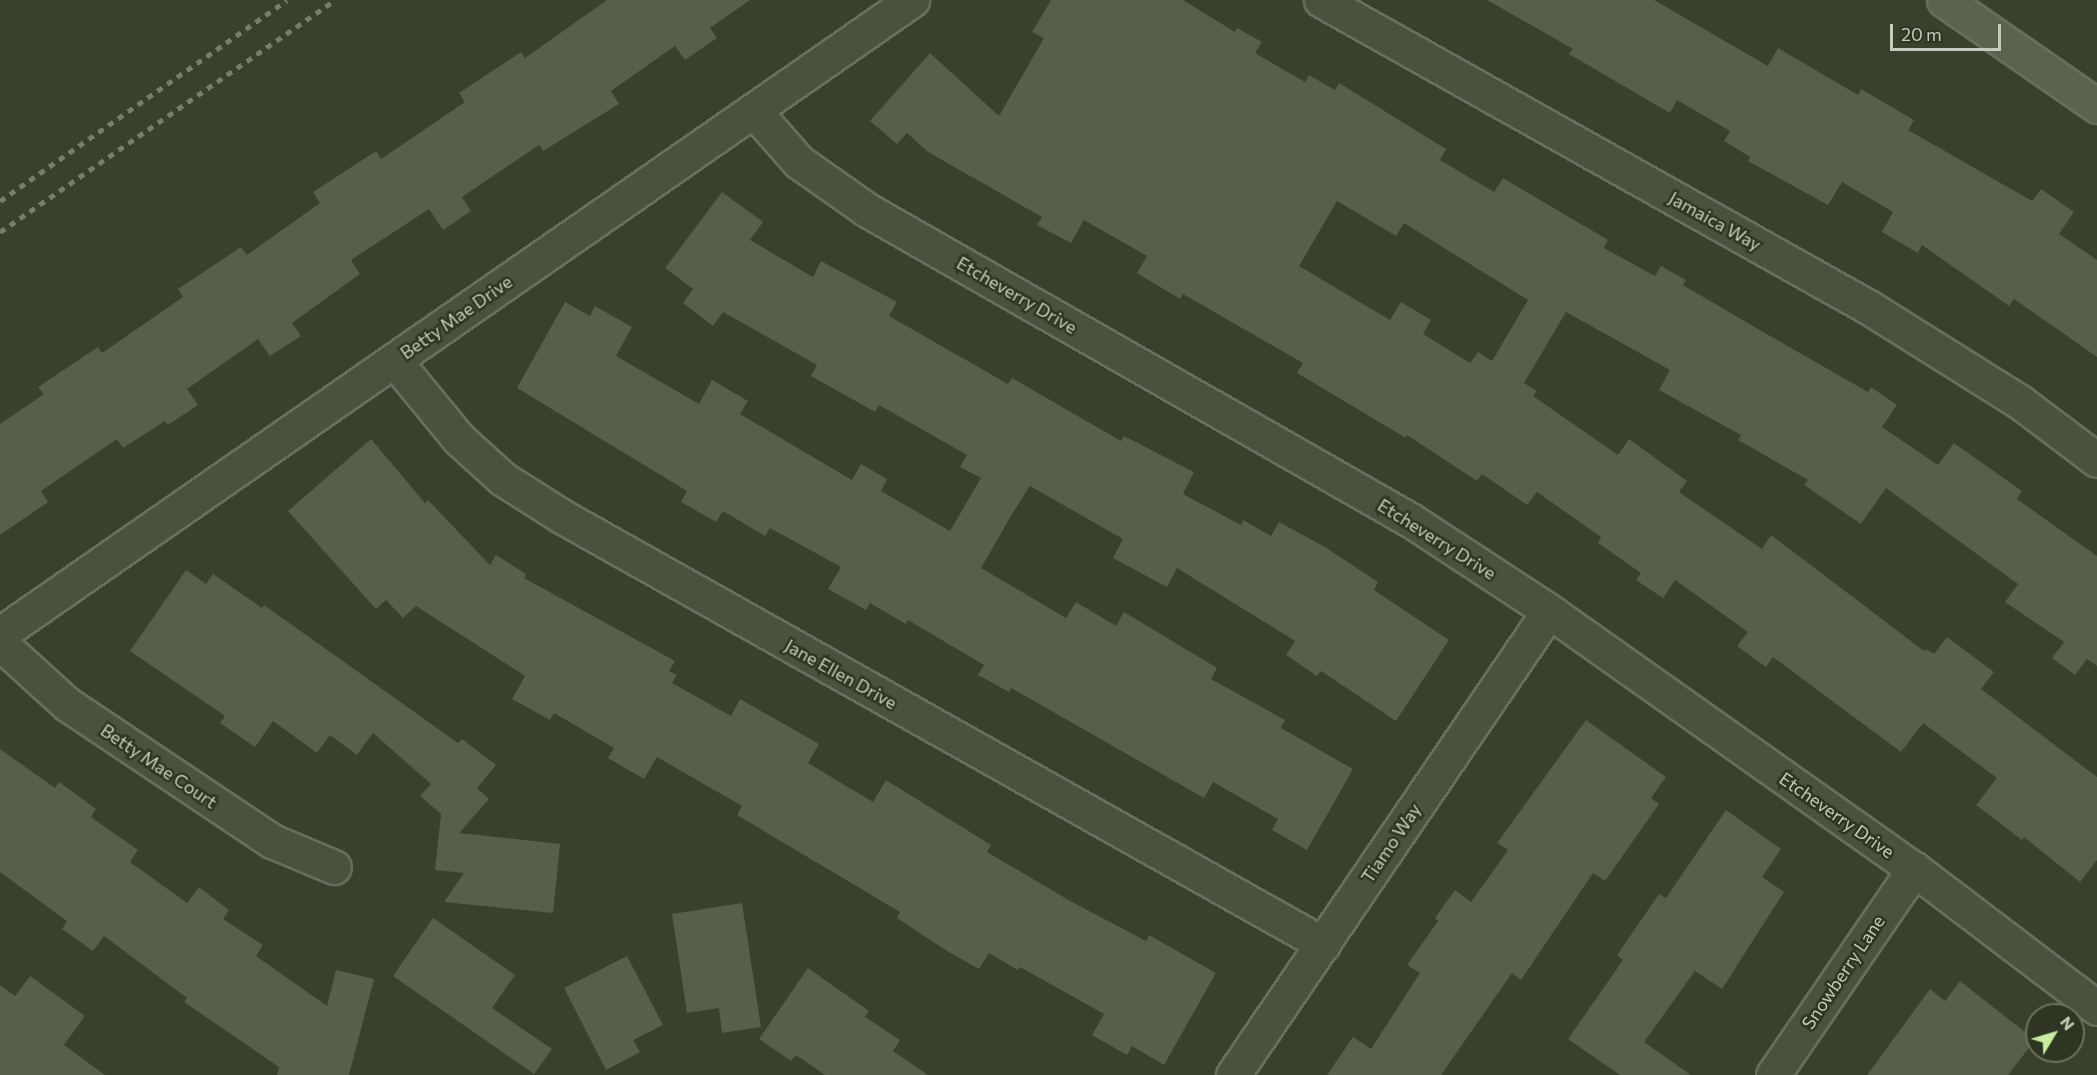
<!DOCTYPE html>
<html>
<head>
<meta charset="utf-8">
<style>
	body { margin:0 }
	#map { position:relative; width:2097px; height:1075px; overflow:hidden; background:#37412b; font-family:Commissioner,sans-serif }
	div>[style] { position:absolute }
	.building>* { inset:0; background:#565f47 }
	.roads { filter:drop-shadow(2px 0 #676e5d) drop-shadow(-2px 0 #676e5d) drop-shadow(0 2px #676e5d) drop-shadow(0 -2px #676e5d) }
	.street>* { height:33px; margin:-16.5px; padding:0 16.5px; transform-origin:16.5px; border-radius:16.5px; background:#49513f }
	.secondary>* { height:33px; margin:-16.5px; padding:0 16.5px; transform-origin:16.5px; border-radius:16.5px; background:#59634d }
	.rail>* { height:4.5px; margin-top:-2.25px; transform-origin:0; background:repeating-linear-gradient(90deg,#757e68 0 6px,transparent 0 12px) }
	span { translate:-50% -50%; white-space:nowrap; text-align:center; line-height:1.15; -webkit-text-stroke:5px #2e3623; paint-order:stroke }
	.street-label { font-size:18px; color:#c4cbbc }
	.north { position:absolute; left:2025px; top:1003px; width:60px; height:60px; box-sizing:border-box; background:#2e3623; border:2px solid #6a7260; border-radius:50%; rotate:52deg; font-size:16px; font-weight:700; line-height:24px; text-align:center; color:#c4cbbc }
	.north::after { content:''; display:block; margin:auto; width:21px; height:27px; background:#c9ed9f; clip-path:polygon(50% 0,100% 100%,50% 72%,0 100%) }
	.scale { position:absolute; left:1890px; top:24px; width:111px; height:27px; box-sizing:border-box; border:3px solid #c4cbbc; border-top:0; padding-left:8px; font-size:18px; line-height:21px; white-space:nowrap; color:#c4cbbc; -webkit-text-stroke:4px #2e3623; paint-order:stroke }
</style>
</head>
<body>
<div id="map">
	<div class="building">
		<div style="clip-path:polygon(607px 0,750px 0,710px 28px,717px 38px,685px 60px,675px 46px,611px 91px,619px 104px,543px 151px,539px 145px,462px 197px,471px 211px,443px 230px,429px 209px,351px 260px,360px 274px,292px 323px,301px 336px,270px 356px,258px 339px,187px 389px,198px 405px,168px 425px,165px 421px,123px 448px,117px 439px,41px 491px,48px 502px,0 535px,0 424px,44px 394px,38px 387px,98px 347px,102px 353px,183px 297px,178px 289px,241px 247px,247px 255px,320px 203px,313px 192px,376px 151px,381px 159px,465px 102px,459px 93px,521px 52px,525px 58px)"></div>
		<div style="clip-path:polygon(evenodd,1051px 0,1183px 0,1235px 32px,1237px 28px,1262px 42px,1255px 53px,1305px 82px,1309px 75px,1335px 90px,1339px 83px,1365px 99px,1446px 149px,1440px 160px,1494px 192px,1503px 178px,1608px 240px,1604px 248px,1655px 276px,1661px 266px,1686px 280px,1683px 285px,1765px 333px,1868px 392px,1871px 387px,1897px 405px,1882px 427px,1938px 465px,1954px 443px,2022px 491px,2017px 499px,2097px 556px,2097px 666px,2087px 659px,2075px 675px,2052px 658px,2064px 642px,2005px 602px,2018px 584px,1886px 488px,1861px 524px,1804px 485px,1808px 480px,1738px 440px,1741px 435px,1659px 390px,1670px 370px,1566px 312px,1524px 383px,1537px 391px,1533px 396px,1618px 455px,1629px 439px,1687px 481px,1679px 492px,1762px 549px,1771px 535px,1924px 651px,1926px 649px,1934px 654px,1947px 637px,1994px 672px,1981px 689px,2097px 777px,2097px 860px,2080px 882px,2024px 837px,2022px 840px,1976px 805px,1997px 778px,1923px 723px,1901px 752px,1773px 657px,1766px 667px,1737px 646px,1748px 632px,1675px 580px,1663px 598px,1636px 580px,1641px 573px,1598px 543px,1601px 537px,1537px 492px,1527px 505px,1482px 474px,1477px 481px,1407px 435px,1406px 438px,1297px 373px,1303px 363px,1183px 294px,1180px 299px,1137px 273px,1147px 256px,1084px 220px,1071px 243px,1037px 225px,1042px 217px,928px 152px,907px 133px,897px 144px,870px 121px,930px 53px,999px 116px,1044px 38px,1032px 32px,1051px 0,1337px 201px,1396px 236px,1404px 223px,1528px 300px,1492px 361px,1478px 352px,1470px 363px,1423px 334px,1431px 320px,1401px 302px,1390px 320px,1299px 266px,1337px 201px)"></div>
		<div style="clip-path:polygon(1487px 0,1654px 0,1768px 66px,1778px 48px,1858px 95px,1861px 89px,1914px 120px,1908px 130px,2032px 201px,2041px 189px,2074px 212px,2059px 234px,2097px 260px,2097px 357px,2014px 299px,2009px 306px,1922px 245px,1918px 253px,1882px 232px,1893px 212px,1842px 182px,1828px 205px,1748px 161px,1750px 157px,1724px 141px,1730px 131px,1677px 100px,1670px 113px,1569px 54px,1573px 49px)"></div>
		<div style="clip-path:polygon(722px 192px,763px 222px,750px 240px,813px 277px,821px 261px,897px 302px,889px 316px,1008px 384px,1012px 378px,1121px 441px,1124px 436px,1194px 472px,1183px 494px,1241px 525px,1243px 520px,1271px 536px,1279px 522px,1325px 547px,1378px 582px,1374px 590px,1449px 640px,1396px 721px,1321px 671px,1317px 676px,1286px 655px,1295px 641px,1177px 568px,1167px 587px,1113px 558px,1123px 539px,1030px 486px,1015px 509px,981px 568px,1066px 618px,1076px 602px,1116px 626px,1124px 612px,1217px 668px,1211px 679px,1285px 720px,1281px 728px,1353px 769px,1307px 850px,1272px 830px,1278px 819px,1213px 782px,1204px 798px,1011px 688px,1009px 692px,978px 675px,984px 665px,908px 620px,906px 624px,870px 603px,866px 610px,828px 589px,841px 567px,770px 528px,765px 536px,723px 511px,716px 522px,681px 502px,687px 491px,517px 388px,565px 302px,590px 316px,595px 306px,632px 327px,616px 356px,699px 404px,712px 380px,748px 401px,740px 414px,852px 480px,861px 464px,887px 479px,881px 491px,950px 531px,981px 478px,960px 467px,967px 455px,879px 405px,875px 412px,811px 376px,817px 365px,723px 312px,713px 326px,683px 303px,693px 289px,665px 268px)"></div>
		<div style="clip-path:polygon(371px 439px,425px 503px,428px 500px,490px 565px,496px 555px,526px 574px,524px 578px,675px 661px,669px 671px,677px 675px,672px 683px,731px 716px,740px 699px,819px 744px,808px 763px,873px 802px,886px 780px,991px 845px,987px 852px,1072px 902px,1146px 941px,1149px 935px,1216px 973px,1164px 1065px,1132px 1046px,1127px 1055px,1092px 1035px,1104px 1014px,1020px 967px,1018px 970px,989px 953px,979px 969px,947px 951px,897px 918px,900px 912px,737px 815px,742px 806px,657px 757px,644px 779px,608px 758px,614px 748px,554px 713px,550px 720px,512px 699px,525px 676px,416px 606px,403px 618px,386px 600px,376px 609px,288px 511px)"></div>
		<div style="clip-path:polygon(186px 570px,206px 584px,213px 574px,262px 608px,264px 605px,458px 743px,462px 739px,496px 765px,477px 788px,489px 799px,459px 833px,560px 844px,553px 913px,444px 902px,464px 873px,435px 870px,441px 814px,420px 796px,431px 784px,373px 733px,357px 755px,330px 735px,317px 753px,273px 721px,255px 747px,220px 723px,225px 716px,130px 651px)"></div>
		<div style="clip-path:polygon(1586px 720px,1666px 777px,1651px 798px,1659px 804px,1605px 881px,1593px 873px,1521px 980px,1512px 973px,1441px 1075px,1327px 1075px,1353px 1037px,1371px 1049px,1420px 973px,1407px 965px,1438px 921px,1435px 918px,1455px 890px,1471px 902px,1508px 850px,1497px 843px)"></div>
		<div style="clip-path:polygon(0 749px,55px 788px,59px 782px,96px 809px,91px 817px,138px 850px,130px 862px,187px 903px,199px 887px,229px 910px,223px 919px,263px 945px,256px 956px,327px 1006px,336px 970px,374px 979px,349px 1075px,277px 1075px,279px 1067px,184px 1002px,187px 998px,104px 936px,93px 951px,62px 929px,67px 921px,0 872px)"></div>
		<div style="clip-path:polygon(1726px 810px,1781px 849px,1762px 877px,1784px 892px,1722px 989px,1695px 971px,1644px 1042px,1691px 1075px,1620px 1075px,1568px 1039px,1623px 960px,1617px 955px,1659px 894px,1666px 898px)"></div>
		<div style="clip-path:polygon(742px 903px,761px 1027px,722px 1033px,719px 1008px,687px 1013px,672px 914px)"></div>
		<div style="clip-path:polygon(433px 918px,515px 975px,492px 1008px,552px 1049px,534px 1074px,393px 976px)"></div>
		<div style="clip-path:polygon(627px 956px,663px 1025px,633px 1040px,640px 1052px,606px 1070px,564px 988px)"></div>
		<div style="clip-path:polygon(808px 968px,869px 1011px,865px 1017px,900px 1040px,893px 1051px,928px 1075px,825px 1075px,796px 1055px,791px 1061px,759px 1039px)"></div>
		<div style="clip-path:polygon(30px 976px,85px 1016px,64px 1045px,105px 1075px,0 1075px,0 985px,15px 996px)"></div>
		<div style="clip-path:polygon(1960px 981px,2035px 1040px,2008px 1075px,1867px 1075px,1930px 989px,1945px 1001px)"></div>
	</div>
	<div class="roads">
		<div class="street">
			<div style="left:1321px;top:0;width:629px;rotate:29.29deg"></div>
			<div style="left:1870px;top:308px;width:177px;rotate:32.1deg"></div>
			<div style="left:2020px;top:402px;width:96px;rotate:37deg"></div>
			<div style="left:754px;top:111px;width:68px;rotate:48.6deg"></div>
			<div style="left:799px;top:162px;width:83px;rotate:35.2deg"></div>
			<div style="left:867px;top:210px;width:627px;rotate:29.71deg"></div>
			<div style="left:1412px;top:521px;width:164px;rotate:33.3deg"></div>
			<div style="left:1549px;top:611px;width:447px;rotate:35.3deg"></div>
			<div style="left:1914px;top:869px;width:230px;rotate:37.2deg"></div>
			<div style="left:394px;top:360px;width:102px;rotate:50.6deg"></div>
			<div style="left:459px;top:439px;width:59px;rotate:42.3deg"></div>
			<div style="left:503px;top:479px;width:71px;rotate:32.3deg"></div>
			<div style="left:563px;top:517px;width:872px;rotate:29.33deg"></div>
			<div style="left:0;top:634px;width:1111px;rotate:-34.81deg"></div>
			<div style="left:0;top:643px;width:91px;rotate:42.3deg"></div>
			<div style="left:67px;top:704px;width:247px;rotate:33.8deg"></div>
			<div style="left:272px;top:841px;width:67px;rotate:22.8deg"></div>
			<div style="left:1233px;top:1075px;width:561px;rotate:-55.74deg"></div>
			<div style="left:1773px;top:1075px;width:250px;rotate:-55.6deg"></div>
		</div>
		<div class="secondary">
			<div style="left:1944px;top:0;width:186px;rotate:34.7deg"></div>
		</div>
	</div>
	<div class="rail">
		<div style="left:0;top:201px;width:350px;rotate:-35deg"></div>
		<div style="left:0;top:232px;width:407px;rotate:-34.7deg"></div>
	</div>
	<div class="street-label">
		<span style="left:1715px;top:221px;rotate:29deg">Jamaica Way</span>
		<span style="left:1017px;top:295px;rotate:30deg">Etcheverry Drive</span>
		<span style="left:456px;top:317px;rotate:-35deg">Betty Mae Drive</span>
		<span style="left:1437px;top:539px;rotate:32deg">Etcheverry Drive</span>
		<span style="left:841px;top:674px;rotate:29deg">Jane Ellen Drive</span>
		<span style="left:159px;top:766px;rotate:34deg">Betty Mae Court</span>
		<span style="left:1837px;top:815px;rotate:35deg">Etcheverry Drive</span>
		<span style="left:1391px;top:843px;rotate:-56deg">Tiamo Way</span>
		<span style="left:1843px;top:972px;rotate:-56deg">Snowberry Lane</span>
	</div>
	<div class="north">N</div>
	<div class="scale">20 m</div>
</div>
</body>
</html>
